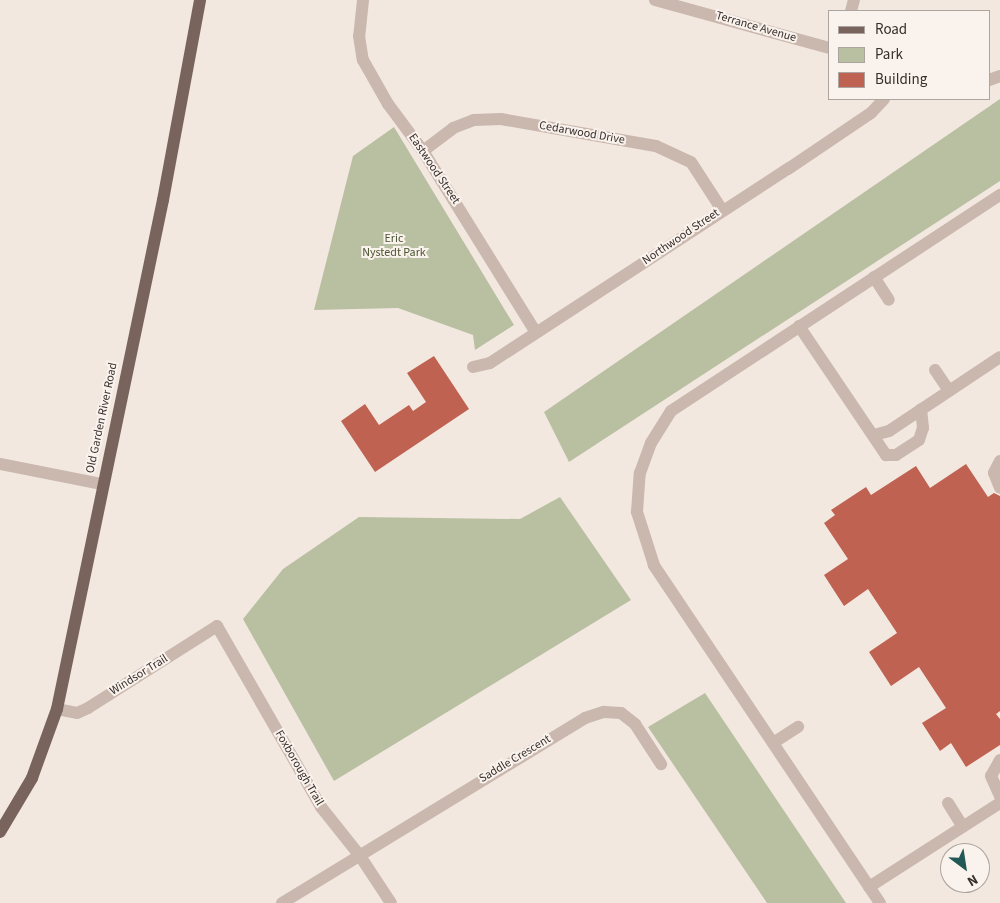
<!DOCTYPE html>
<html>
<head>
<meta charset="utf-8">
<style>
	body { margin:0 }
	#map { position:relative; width:1000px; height:903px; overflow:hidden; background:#f2e8e0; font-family:"Source Sans 3",sans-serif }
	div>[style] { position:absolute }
	.green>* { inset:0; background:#b9c0a1 }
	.building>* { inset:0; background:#bf6251 }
	.minor>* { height:12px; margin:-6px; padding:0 6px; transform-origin:6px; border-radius:6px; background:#cab7ad }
	.major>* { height:12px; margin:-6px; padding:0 6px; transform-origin:6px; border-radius:6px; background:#79645d }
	span { translate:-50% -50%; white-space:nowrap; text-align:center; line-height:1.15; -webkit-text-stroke:4px #f9f2ed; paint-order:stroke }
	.street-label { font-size:12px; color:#382e2b }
	.park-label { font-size:12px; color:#4b5530 }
	.legend { position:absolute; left:828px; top:10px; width:162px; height:90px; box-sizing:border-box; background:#f9f2ed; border:1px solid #aca49f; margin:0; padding:6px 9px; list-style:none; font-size:15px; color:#382e2b }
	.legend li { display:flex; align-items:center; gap:10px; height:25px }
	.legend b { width:25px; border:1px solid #aca49f }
	.north { position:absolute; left:940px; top:843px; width:50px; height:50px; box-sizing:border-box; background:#f9f2ed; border:1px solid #aca49f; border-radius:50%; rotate:149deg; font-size:14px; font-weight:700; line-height:20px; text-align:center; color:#382e2b }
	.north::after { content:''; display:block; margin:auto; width:18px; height:22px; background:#225856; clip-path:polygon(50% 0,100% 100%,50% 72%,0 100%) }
</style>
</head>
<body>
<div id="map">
	<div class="green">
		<div style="clip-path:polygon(1000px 99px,1000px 181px,569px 462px,544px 412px)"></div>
		<div style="clip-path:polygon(394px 127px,514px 325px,475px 350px,473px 335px,398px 308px,314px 310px,353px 156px)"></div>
		<div style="clip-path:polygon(560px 497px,631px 600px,334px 781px,243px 619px,283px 569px,359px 517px,520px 519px)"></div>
		<div style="clip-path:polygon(705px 693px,846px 903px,767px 903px,648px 727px)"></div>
	</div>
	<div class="building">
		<div style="clip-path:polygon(434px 356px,469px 409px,375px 472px,341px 421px,365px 404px,379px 425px,409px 405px,413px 411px,426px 402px,407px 373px)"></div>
		<div style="clip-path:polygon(966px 464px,988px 497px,994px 493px,1000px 496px,1000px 711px,996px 714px,1000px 719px,1000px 745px,966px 767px,951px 743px,940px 751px,922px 723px,946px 708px,919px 667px,891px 686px,869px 652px,897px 633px,868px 589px,844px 606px,824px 575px,848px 559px,824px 523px,835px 515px,831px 510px,866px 487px,871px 495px,916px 466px,930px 488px)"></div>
	</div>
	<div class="minor">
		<div style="left:363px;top:0;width:36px;rotate:96deg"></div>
		<div style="left:359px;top:36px;width:24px;rotate:81deg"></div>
		<div style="left:363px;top:60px;width:51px;rotate:60.4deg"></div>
		<div style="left:388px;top:104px;width:59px;rotate:53.3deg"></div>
		<div style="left:423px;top:151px;width:212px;rotate:58.1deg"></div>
		<div style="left:655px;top:0;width:180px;rotate:15.4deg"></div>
		<div style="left:851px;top:11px;width:11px;rotate:-75deg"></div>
		<div style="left:989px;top:80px;width:12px;rotate:-20deg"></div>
		<div style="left:423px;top:151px;width:38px;rotate:-37deg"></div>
		<div style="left:453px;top:128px;width:22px;rotate:-21deg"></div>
		<div style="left:474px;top:120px;width:27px;rotate:-2deg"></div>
		<div style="left:501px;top:119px;width:157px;rotate:9.9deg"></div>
		<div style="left:656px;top:146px;width:38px;rotate:25deg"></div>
		<div style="left:691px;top:162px;width:57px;rotate:57.1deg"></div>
		<div style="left:874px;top:277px;width:27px;rotate:57deg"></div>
		<div style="left:799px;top:326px;width:156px;rotate:56deg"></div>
		<div style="left:886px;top:455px;width:10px"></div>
		<div style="left:896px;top:455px;width:27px;rotate:-33deg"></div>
		<div style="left:919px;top:440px;width:13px;rotate:-72deg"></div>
		<div style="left:923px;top:428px;width:19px;rotate:-96deg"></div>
		<div style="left:473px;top:367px;width:17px;rotate:-13deg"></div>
		<div style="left:490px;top:363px;width:356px;rotate:-33.1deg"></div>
		<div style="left:788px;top:169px;width:100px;rotate:-34deg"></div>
		<div style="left:871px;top:113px;width:19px;rotate:-47deg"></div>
		<div style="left:935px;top:370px;width:25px;rotate:56deg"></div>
		<div style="left:874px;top:435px;width:16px;rotate:-15deg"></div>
		<div style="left:889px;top:431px;width:133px;rotate:-33.7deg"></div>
		<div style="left:1000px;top:461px;width:13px;rotate:117deg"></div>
		<div style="left:994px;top:473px;width:16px;rotate:68deg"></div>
		<div style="left:0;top:464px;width:104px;rotate:11.1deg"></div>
		<div style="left:57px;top:709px;width:20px;rotate:11deg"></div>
		<div style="left:77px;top:713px;width:12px;rotate:-24deg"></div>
		<div style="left:88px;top:708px;width:153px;rotate:-32.4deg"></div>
		<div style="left:217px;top:626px;width:209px;rotate:60.1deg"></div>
		<div style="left:321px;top:807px;width:63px;rotate:51.5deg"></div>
		<div style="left:360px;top:856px;width:56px;rotate:56.6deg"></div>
		<div style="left:773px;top:743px;width:30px;rotate:-33deg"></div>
		<div style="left:1000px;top:760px;width:18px;rotate:119deg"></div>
		<div style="left:991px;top:776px;width:22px;rotate:66deg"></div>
		<div style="left:948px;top:803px;width:28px;rotate:58deg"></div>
		<div style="left:869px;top:887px;width:156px;rotate:-32.7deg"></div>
		<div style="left:282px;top:903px;width:355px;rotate:-31.4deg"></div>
		<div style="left:585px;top:718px;width:20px;rotate:-18deg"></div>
		<div style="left:604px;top:712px;width:17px;rotate:3deg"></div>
		<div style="left:621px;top:713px;width:18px;rotate:38deg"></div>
		<div style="left:635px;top:724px;width:48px;rotate:57deg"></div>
		<div style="left:880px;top:903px;width:407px;rotate:-123.8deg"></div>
		<div style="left:654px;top:565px;width:56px;rotate:-107.8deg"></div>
		<div style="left:637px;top:512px;width:39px;rotate:-86deg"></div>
		<div style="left:640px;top:473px;width:32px;rotate:-70deg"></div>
		<div style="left:651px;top:443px;width:38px;rotate:-58deg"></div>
		<div style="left:671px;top:411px;width:394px;rotate:-33.3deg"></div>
	</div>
	<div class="major">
		<div style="left:0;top:832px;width:63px;rotate:-59.3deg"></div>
		<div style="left:32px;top:778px;width:73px;rotate:-70.1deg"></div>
		<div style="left:57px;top:709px;width:520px;rotate:-78.24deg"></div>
		<div style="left:163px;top:200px;width:203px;rotate:-79.5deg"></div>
	</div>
	<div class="street-label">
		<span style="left:756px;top:27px;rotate:16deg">Terrance Avenue</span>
		<span style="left:582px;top:133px;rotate:10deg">Cedarwood Drive</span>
		<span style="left:434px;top:169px;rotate:56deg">Eastwood Street</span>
		<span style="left:681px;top:237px;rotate:-34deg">Northwood Street</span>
		<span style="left:102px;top:418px;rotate:-78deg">Old Garden River Road</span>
		<span style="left:139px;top:675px;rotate:-32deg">Windsor Trail</span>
		<span style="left:515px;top:759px;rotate:-31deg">Saddle Crescent</span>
		<span style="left:299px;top:768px;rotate:60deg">Foxborough Trail</span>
	</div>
	<div class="park-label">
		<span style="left:394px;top:246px">Eric<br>Nystedt Park</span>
	</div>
	<ul class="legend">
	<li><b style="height:6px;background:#79645d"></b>Road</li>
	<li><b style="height:14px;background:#b9c0a1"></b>Park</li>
	<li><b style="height:14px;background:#bf6251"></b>Building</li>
	</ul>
	<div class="north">N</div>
</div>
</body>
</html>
